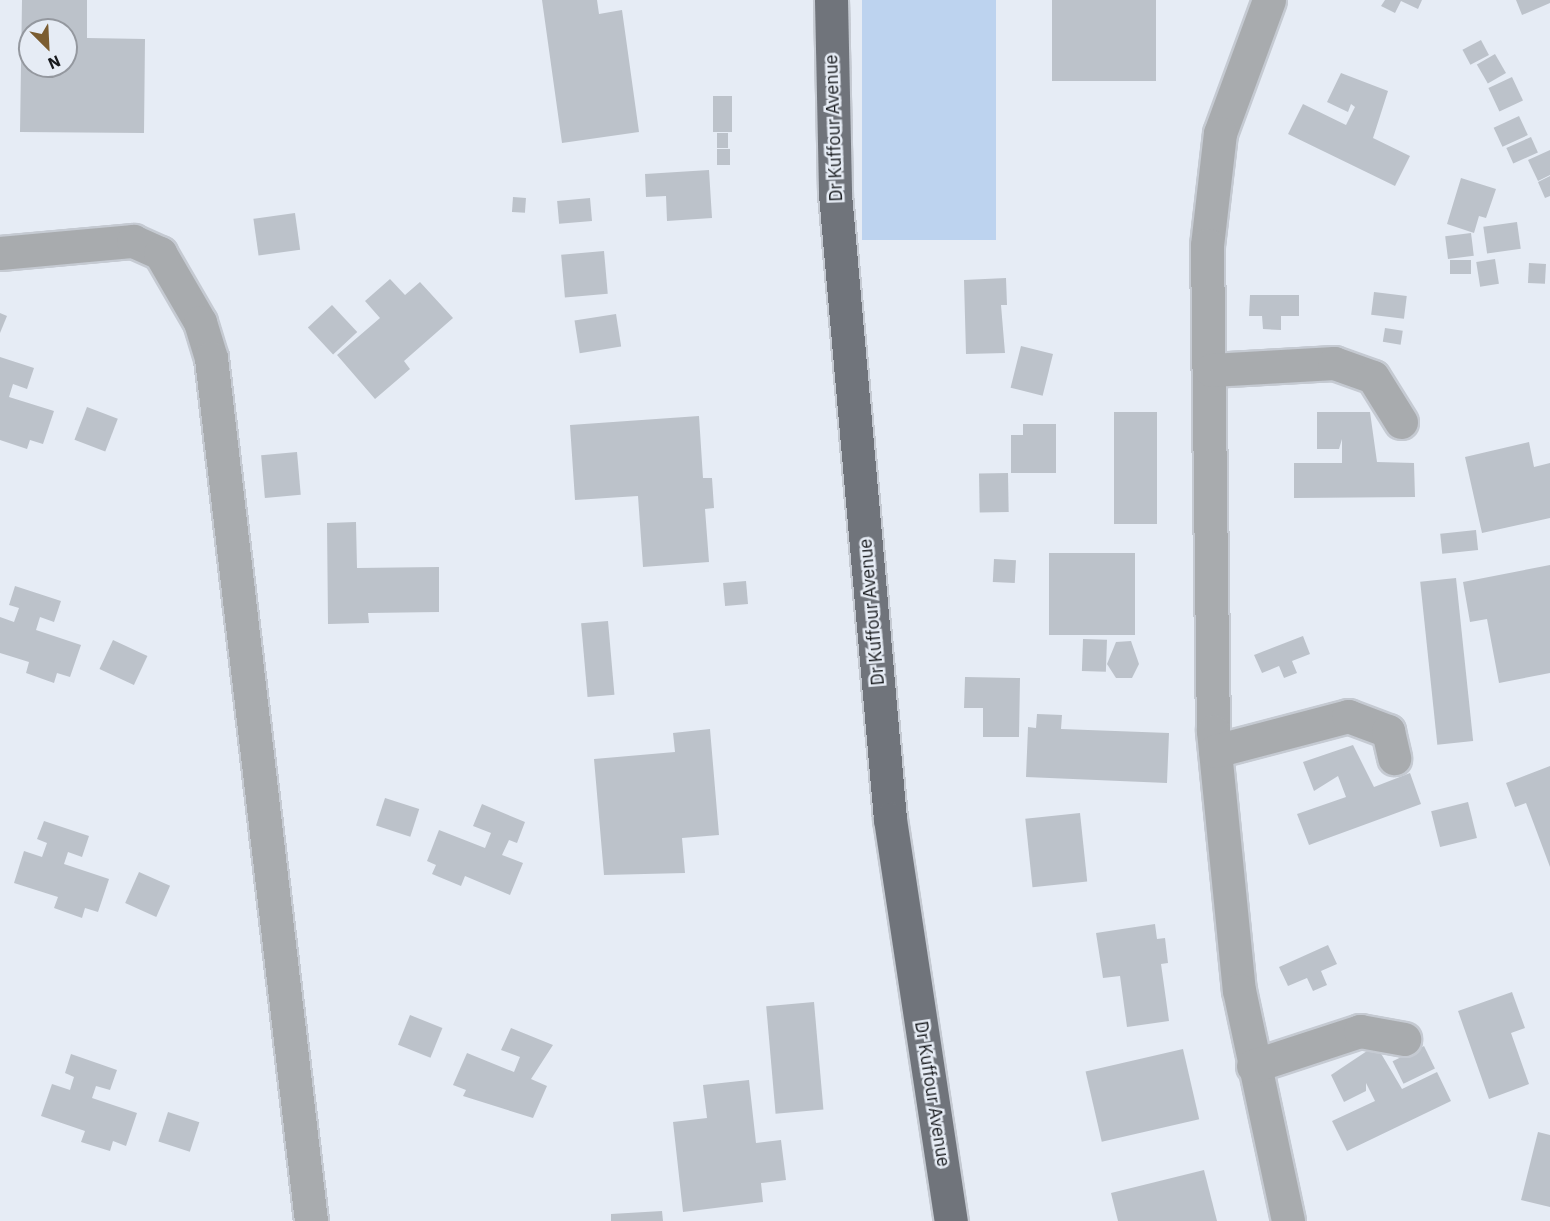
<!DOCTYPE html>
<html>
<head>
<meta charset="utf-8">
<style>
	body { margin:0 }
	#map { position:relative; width:1550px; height:1221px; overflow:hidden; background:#e6ecf5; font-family:"IBM Plex Sans",sans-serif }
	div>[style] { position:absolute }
	.green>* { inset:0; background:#bdd3ef; transform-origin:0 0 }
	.building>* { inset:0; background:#bcc2ca; transform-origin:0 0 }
	.roads { filter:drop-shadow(2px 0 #c5cad2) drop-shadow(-2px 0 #c5cad2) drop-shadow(0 2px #c5cad2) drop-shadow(0 -2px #c5cad2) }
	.minor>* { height:33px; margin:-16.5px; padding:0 16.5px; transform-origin:16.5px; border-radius:16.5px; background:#a8abae }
	.major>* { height:33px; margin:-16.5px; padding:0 16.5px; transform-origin:16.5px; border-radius:16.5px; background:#70747b }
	span { translate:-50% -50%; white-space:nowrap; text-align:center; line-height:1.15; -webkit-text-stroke:5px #e6ecf5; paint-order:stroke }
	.street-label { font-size:18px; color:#181a1d }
	.north { position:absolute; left:18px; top:18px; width:60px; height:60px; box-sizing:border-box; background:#e6ecf5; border:2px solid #94989f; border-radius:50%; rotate:156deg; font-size:16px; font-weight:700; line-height:24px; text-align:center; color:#181a1d }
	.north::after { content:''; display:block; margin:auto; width:21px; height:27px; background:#7b5d31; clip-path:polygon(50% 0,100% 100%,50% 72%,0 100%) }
</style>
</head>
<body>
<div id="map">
	<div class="green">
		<div style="left:862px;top:0;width:134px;height:240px"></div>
	</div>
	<div class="building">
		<div style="clip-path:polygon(evenodd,22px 0,87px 0,87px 38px,145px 39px,144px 133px,20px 132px,22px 0,30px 30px,66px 30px,66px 66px,30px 66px,30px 30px)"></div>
		<div style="clip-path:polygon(542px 0,597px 0,599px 14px,622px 10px,639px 132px,562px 143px)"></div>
		<div style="left:1052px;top:0;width:104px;height:81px"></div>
		<div style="clip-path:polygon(1385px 0,1422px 0,1418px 9px,1401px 1px,1395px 13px,1381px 6px)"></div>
		<div style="clip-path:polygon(1516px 0,1550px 0,1550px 3px,1522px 15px)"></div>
		<div style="left:1481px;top:40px;width:17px;height:21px;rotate:62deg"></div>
		<div style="left:1495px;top:54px;width:22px;height:21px;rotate:60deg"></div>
		<div style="clip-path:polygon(1341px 73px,1388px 91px,1373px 138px,1410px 156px,1395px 186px,1288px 134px,1303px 104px,1346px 125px,1355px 107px,1351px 104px,1348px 112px,1327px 102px)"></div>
		<div style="left:1512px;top:77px;width:26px;height:26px;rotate:65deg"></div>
		<div style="left:713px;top:96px;width:19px;height:36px"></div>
		<div style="left:1519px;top:116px;width:21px;height:28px;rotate:65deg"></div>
		<div style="left:717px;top:133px;width:11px;height:15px"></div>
		<div style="left:1531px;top:137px;width:17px;height:27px;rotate:66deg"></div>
		<div style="left:717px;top:149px;width:13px;height:16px"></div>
		<div style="clip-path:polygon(1550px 150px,1550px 175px,1538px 181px,1528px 160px)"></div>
		<div style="clip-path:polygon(709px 170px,712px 218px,667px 221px,666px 196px,646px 197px,645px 174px)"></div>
		<div style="clip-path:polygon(1550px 176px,1550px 196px,1545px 198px,1538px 182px)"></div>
		<div style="clip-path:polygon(1461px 178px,1496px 189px,1486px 218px,1479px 216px,1474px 233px,1447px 224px)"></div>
		<div style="left:513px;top:197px;width:13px;height:15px;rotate:4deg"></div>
		<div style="left:590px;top:198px;width:23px;height:33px;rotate:85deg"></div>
		<div style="left:295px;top:213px;width:37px;height:42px;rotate:82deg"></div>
		<div style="left:1517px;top:222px;width:27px;height:34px;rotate:82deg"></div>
		<div style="left:1471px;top:233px;width:23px;height:26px;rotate:83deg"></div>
		<div style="left:604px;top:251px;width:43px;height:43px;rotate:85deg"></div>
		<div style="left:1495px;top:259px;width:25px;height:19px;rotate:81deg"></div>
		<div style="left:1471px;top:260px;width:14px;height:21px;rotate:90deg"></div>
		<div style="left:1529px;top:263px;width:17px;height:20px;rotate:3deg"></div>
		<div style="clip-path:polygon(1006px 278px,1007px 305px,1001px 305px,1005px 353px,966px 354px,964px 280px)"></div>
		<div style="clip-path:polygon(390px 279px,405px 295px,420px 282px,453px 318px,404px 361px,410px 369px,375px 399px,337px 355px,380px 318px,365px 301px)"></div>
		<div style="left:1374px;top:292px;width:33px;height:23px;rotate:7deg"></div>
		<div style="clip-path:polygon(1250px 295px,1299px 295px,1299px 316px,1281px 316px,1281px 330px,1263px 329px,1262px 316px,1249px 316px)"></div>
		<div style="left:332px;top:305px;width:37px;height:33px;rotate:47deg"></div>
		<div style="clip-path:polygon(0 313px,7px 316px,0 333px)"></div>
		<div style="left:616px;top:314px;width:33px;height:42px;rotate:81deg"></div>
		<div style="left:1385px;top:328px;width:18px;height:14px;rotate:9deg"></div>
		<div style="left:1021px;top:346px;width:33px;height:43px;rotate:14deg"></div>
		<div style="clip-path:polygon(0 357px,34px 368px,27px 389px,13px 384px,9px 397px,54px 411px,43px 444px,30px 440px,27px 449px,0 440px)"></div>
		<div style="left:87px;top:407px;width:33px;height:35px;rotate:21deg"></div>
		<div style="left:1157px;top:412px;width:112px;height:43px;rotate:90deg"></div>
		<div style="clip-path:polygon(1317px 412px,1370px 412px,1377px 462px,1414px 463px,1415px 497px,1294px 498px,1294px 463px,1342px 463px,1342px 439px,1339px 449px,1317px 449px)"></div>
		<div style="clip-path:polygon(699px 416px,703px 478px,712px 478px,714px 508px,705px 509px,709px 562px,643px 567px,638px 496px,575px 500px,570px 425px)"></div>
		<div style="clip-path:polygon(1023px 424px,1056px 424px,1056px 473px,1011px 473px,1011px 435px,1023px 435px)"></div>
		<div style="clip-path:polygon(1529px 442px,1534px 467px,1550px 463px,1550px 518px,1482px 533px,1465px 457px)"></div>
		<div style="left:297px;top:452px;width:43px;height:36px;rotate:85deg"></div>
		<div style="left:1008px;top:473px;width:39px;height:29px;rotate:89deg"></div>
		<div style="clip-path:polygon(356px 522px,357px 568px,439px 567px,439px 612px,368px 613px,369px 623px,328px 624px,327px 523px)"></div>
		<div style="left:1476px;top:530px;width:20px;height:36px;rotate:84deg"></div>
		<div style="left:1135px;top:553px;width:82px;height:86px;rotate:90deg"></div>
		<div style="left:994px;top:559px;width:22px;height:23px;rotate:3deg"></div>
		<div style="clip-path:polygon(1550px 565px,1550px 673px,1499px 683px,1487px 619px,1470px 622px,1463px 582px)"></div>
		<div style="left:1456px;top:578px;width:164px;height:36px;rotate:84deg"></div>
		<div style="left:746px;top:581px;width:23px;height:23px;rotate:85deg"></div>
		<div style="clip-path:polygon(15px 586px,61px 601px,54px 622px,40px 617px,36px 630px,81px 645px,70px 677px,57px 673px,54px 683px,26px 673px,29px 662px,0 653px,0 617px,14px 622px,19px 608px,9px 605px)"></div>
		<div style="left:608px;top:621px;width:74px;height:27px;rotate:85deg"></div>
		<div style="clip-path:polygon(1303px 636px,1310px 654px,1292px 661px,1297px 673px,1284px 678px,1279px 666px,1262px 673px,1254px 655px)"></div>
		<div style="left:1083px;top:639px;width:24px;height:32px;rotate:2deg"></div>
		<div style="left:113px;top:640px;width:38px;height:32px;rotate:25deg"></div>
		<div style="clip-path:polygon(1131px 641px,1139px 664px,1132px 678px,1116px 678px,1107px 664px,1116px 642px)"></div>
		<div style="clip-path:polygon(965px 677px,1020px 678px,1019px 737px,983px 737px,983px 708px,964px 708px)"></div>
		<div style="clip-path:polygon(1037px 714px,1062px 715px,1061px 729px,1169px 733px,1167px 783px,1026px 777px,1028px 727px,1036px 728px)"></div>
		<div style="clip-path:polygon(710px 729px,719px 835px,682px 838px,685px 873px,604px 875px,594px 759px,675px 752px,673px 733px)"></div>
		<div style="clip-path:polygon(1353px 745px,1374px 787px,1410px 773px,1421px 804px,1309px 845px,1297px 814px,1346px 797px,1338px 776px,1314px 791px,1303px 762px)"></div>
		<div style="clip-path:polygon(1550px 766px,1550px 867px,1526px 803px,1515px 807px,1506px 783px)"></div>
		<div style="left:385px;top:798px;width:36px;height:29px;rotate:18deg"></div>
		<div style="left:1468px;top:802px;width:37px;height:38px;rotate:76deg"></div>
		<div style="clip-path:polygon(482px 804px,525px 822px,517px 843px,509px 840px,502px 855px,523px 863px,510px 895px,465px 876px,461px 886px,432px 874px,436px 865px,427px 861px,439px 830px,485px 848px,491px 833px,473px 826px)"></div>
		<div style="left:1080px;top:813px;width:69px;height:55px;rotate:84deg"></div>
		<div style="clip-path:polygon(44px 821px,89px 836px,82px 857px,68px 852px,64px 864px,109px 879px,98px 912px,85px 908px,82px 918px,54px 908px,58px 897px,14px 883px,24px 851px,42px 857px,47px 843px,37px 839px)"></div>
		<div style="left:139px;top:872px;width:34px;height:34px;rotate:24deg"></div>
		<div style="clip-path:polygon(1155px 924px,1157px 939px,1165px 938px,1168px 963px,1161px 964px,1169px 1021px,1127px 1027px,1120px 976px,1103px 978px,1096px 933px)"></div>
		<div style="clip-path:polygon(1328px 945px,1337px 964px,1321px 971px,1327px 985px,1313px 991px,1307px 978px,1288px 986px,1279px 967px)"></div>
		<div style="clip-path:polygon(1512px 992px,1525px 1028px,1511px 1033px,1529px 1084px,1489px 1099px,1458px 1011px)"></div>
		<div style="left:814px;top:1002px;width:108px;height:48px;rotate:85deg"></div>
		<div style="left:410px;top:1015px;width:35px;height:32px;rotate:22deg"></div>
		<div style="clip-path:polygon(511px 1028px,553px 1045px,531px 1079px,547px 1086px,533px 1118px,463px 1096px,466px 1090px,453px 1085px,467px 1053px,514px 1072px,520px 1057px,501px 1050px)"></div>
		<div style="clip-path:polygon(1376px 1045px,1402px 1089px,1437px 1072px,1451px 1101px,1347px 1151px,1332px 1121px,1375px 1101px,1366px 1083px,1366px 1091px,1344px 1102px,1331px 1075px)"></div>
		<div style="left:1424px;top:1046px;width:25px;height:35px;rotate:64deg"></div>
		<div style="left:1183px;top:1049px;width:72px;height:100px;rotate:77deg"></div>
		<div style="clip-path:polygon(71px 1054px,117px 1070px,110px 1090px,96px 1086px,92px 1098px,137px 1113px,126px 1146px,113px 1141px,110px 1151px,81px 1142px,85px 1131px,41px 1116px,52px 1084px,70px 1090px,74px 1077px,65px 1073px)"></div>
		<div style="clip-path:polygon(749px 1080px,756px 1143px,781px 1140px,786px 1180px,761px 1183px,763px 1202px,683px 1212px,673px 1122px,707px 1118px,703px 1085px)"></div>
		<div style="left:168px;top:1112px;width:33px;height:31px;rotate:18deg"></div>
		<div style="clip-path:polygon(1538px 1132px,1550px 1135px,1550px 1207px,1521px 1200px)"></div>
		<div style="clip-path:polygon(1204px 1170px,1217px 1221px,1118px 1221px,1111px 1193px)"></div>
		<div style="clip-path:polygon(662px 1211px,663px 1221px,611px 1221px,611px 1214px)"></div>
	</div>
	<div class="roads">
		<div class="minor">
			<div style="left:1269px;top:0;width:142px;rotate:110.2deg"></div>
			<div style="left:1220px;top:133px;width:113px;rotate:96.6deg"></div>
			<div style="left:1207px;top:245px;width:486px;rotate:89.3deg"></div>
			<div style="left:1213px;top:731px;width:260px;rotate:84.3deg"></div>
			<div style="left:1239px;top:990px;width:236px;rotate:78deg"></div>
			<div style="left:0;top:253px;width:134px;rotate:-5.2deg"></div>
			<div style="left:133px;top:241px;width:30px;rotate:24deg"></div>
			<div style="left:160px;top:253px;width:80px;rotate:59.9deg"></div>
			<div style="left:200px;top:322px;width:38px;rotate:73deg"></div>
			<div style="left:211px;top:358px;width:869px;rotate:83.39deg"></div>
			<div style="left:1211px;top:370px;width:123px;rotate:-3.3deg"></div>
			<div style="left:1334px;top:363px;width:41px;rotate:19.7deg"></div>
			<div style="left:1373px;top:377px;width:53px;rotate:58.1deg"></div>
			<div style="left:1215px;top:751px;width:138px;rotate:-14.7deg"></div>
			<div style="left:1348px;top:716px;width:43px;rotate:20.6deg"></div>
			<div style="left:1388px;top:731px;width:28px;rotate:77deg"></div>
			<div style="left:1253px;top:1066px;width:113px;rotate:-18.1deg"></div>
			<div style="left:1360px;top:1031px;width:45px;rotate:10.3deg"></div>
		</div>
		<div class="major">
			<div style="left:831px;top:0;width:194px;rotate:88.8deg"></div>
			<div style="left:835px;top:194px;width:627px;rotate:84.97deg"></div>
			<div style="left:890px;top:819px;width:407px;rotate:81.4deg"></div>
		</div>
	</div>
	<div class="street-label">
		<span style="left:834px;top:128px;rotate:-92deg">Dr Kuffour Avenue</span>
		<span style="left:872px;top:612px;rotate:-95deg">Dr Kuffour Avenue</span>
		<span style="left:932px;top:1094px;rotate:81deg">Dr Kuffour Avenue</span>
	</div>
	<div class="north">N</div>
</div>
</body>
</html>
